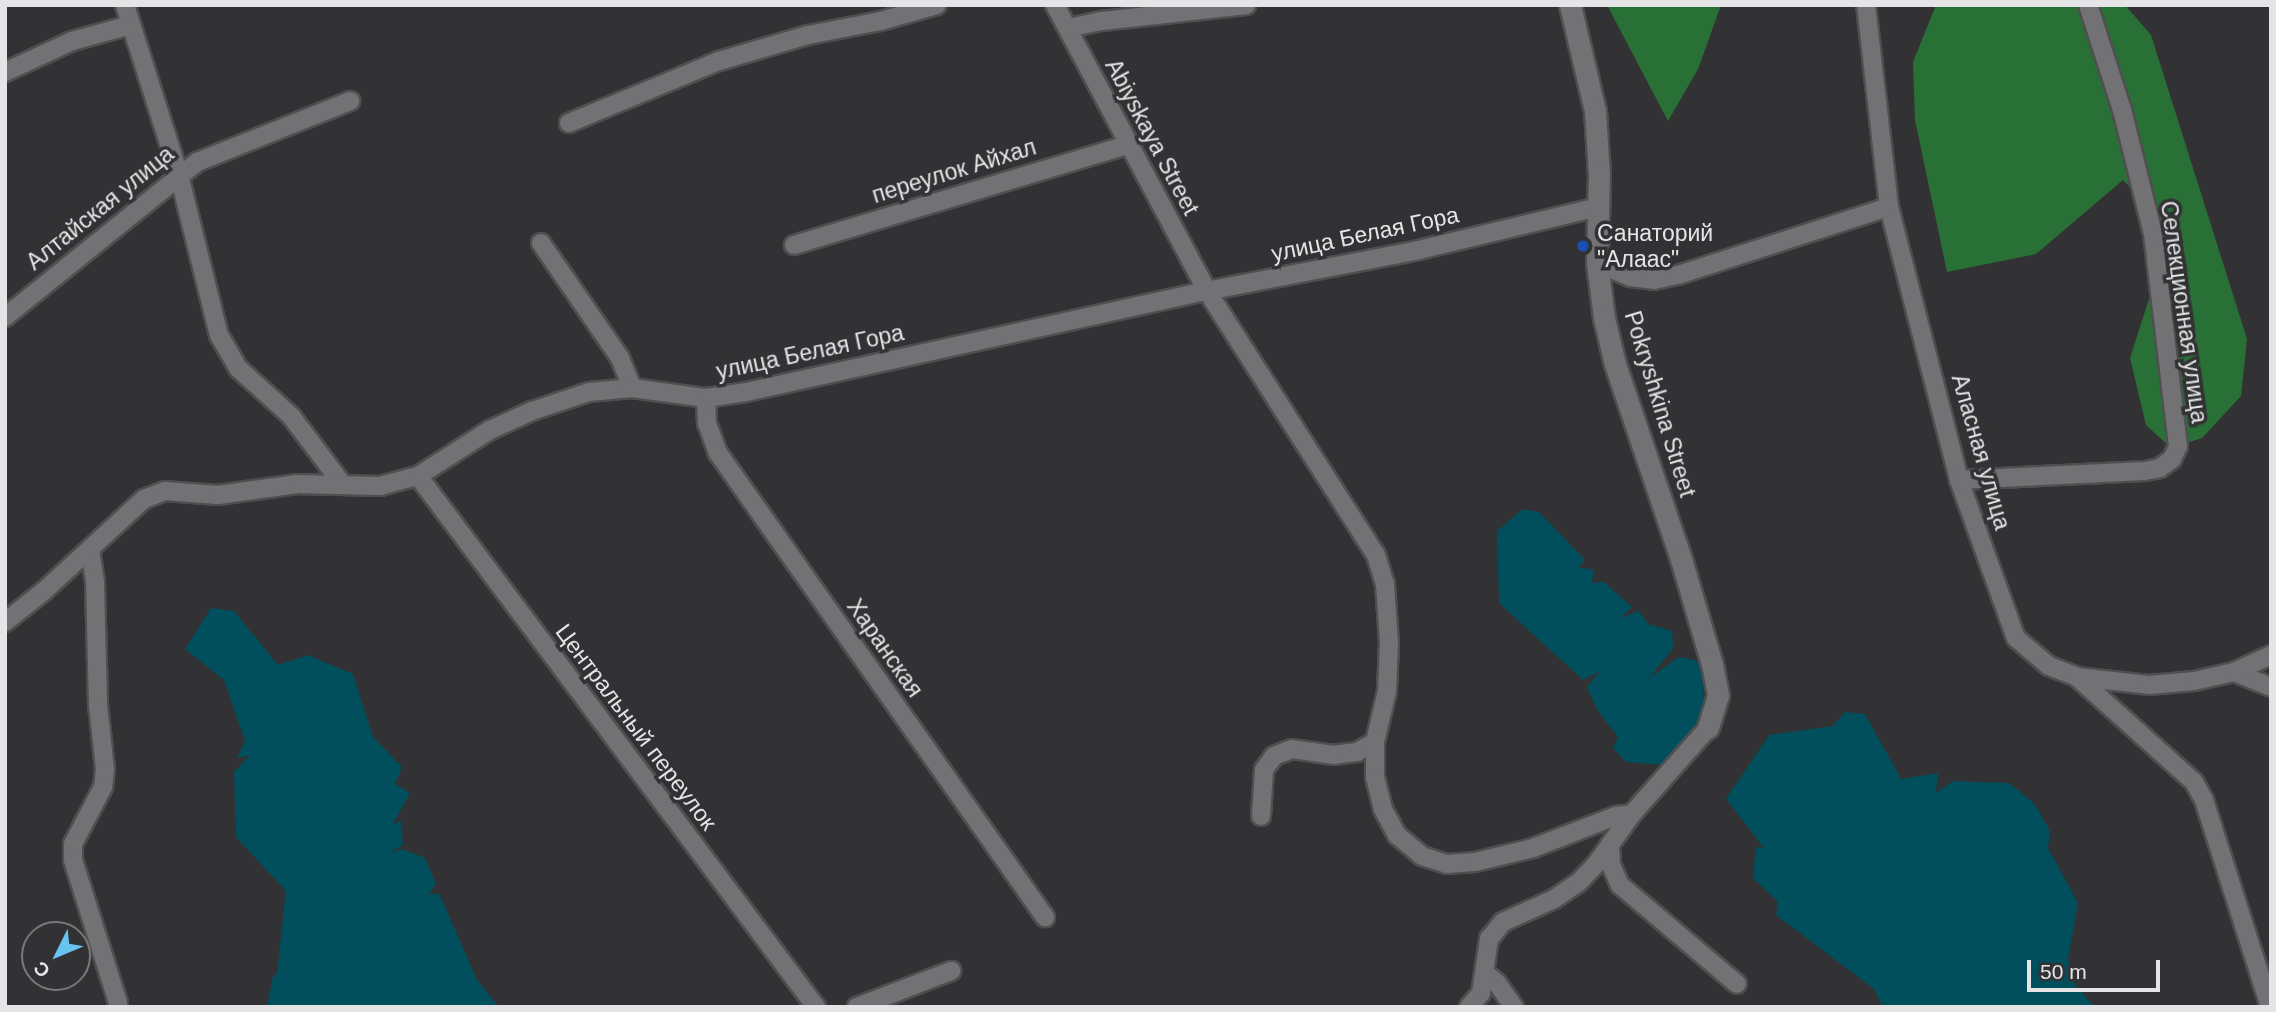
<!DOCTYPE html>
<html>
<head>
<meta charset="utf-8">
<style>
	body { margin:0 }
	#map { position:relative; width:2276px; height:1012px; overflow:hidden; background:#323235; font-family:Arial,sans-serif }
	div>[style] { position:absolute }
	.forest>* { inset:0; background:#297036 }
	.water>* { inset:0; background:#014f5d }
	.roads { filter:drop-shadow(2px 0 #4f4f51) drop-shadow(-2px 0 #4f4f51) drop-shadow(0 2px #4f4f51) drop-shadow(0 -2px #4f4f51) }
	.minor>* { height:18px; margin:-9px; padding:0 9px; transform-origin:9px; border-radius:9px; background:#727174 }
	.tertiary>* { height:21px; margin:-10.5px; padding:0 10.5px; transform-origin:10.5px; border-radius:10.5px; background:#727174 }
	.dots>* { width:19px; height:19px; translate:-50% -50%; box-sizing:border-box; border:4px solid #323235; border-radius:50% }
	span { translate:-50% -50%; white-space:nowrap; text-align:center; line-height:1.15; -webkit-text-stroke:7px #323235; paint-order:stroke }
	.street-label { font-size:23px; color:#e5e5e7 }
	.poi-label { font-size:23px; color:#e5e5e7 }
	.left { translate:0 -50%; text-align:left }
	.frame { position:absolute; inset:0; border:7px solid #e5e5e7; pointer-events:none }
	.north { position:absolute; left:21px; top:921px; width:70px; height:70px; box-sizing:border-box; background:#323235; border:2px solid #7a7a7c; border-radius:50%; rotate:227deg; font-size:19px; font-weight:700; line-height:28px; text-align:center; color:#e5e5e7 }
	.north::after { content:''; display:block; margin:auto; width:24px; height:32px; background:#67c4ef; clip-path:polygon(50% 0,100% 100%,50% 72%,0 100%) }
	.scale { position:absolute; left:2027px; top:960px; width:133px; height:32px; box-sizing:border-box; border:4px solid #e5e5e7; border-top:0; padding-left:9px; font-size:21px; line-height:24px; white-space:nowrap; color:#e5e5e7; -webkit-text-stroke:5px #323235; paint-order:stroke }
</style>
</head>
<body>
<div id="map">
	<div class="forest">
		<div style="clip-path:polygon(1607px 5px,1721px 5px,1698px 69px,1668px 121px)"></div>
		<div style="clip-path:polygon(1936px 5px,2125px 5px,2151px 35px,2247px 339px,2241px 396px,2202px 438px,2171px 448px,2146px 425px,2130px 358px,2150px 296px,2157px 239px,2147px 205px,2123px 180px,2036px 254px,1947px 272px,1915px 120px,1913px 62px)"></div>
	</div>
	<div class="water">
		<div style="clip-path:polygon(1523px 509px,1539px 512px,1585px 560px,1578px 567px,1594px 570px,1592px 583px,1604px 582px,1632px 607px,1620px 618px,1639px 611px,1648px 624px,1672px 631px,1673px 648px,1649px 678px,1679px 657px,1695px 660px,1701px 665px,1705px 712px,1664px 765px,1626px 762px,1613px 748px,1618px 737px,1598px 711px,1587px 687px,1600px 671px,1583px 680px,1499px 603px,1497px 531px)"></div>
		<div style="clip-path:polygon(211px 608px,234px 611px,278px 665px,308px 655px,353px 674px,373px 737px,402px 767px,395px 784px,410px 793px,393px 824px,401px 821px,403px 845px,389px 853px,402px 849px,425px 858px,436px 884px,428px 895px,439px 893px,477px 980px,499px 1007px,267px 1007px,273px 977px,277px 973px,286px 891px,236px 837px,234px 772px,250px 755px,237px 758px,245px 741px,224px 680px,185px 649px)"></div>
		<div style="clip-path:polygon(1845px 712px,1865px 714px,1901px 779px,1938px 773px,1936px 793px,1953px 781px,2009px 783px,2034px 803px,2050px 831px,2048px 848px,2078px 903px,2068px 959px,2075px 985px,2095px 1007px,1883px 1007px,1874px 989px,1776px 915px,1778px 902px,1753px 878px,1756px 847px,1764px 848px,1726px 799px,1769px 735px,1833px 726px)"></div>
	</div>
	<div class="roads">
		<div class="minor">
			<div style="left:125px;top:5px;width:178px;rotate:72.4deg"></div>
			<div style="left:179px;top:175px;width:165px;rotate:76deg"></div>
			<div style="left:219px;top:335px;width:39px;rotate:60deg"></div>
			<div style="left:239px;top:369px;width:70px;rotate:42.1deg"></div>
			<div style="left:291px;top:416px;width:86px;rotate:53deg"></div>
			<div style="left:1055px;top:5px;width:324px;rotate:62deg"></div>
			<div style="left:1207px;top:291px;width:313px;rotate:57.4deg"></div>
			<div style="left:1376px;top:555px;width:30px;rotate:73deg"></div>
			<div style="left:1385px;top:584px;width:59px;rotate:86.1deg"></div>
			<div style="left:1389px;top:643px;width:48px;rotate:92.4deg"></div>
			<div style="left:1387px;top:691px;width:52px;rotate:103.2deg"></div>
			<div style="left:1375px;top:742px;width:21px;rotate:151deg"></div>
			<div style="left:1357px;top:752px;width:23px;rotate:173deg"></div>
			<div style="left:1334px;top:755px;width:42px;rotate:-171.9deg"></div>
			<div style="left:1292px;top:749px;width:19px;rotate:159deg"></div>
			<div style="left:1274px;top:756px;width:17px;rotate:126deg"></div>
			<div style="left:1264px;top:770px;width:46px;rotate:93.7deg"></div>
			<div style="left:1866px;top:5px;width:203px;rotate:83.5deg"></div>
			<div style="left:1889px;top:207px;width:282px;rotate:75.6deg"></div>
			<div style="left:1959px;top:480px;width:168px;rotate:70.2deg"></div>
			<div style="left:2016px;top:638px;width:43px;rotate:40.3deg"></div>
			<div style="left:2049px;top:666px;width:30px;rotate:21deg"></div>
			<div style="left:2077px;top:677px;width:72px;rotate:6.3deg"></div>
			<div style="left:2149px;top:685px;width:45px;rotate:-5.1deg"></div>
			<div style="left:2194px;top:681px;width:41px;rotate:-12.7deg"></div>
			<div style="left:2234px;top:672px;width:40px;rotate:22deg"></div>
			<div style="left:1068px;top:28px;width:35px;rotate:-12deg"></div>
			<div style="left:1102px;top:21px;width:145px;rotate:-6.3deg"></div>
			<div style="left:5px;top:72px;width:74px;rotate:-24.8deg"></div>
			<div style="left:72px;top:41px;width:61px;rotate:-15.2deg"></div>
			<div style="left:569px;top:123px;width:162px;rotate:-22.5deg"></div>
			<div style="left:719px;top:61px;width:93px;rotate:-16.3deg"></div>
			<div style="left:808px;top:35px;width:74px;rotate:-10.9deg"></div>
			<div style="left:881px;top:21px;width:58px;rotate:-15.9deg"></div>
			<div style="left:541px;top:243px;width:140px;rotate:55.5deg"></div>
			<div style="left:620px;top:358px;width:32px;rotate:68deg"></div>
			<div style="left:794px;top:245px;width:348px;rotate:-16.7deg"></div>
			<div style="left:1597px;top:263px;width:36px;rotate:23deg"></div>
			<div style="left:1630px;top:277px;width:24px;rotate:7deg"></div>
			<div style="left:1654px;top:280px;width:25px;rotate:-12deg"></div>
			<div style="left:1678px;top:275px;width:222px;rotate:-17.9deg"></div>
			<div style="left:5px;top:317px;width:247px;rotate:-38.9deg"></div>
			<div style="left:197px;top:162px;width:165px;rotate:-21.7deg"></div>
			<div style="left:706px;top:398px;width:25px;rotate:88deg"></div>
			<div style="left:707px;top:423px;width:32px;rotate:70deg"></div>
			<div style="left:718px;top:453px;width:568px;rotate:54.83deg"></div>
			<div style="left:418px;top:476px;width:664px;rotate:53.15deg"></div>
			<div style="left:1959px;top:480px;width:186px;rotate:-2.8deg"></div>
			<div style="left:2145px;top:471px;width:15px;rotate:-11deg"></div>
			<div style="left:2160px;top:468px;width:15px;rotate:-37deg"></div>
			<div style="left:2172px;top:459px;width:14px;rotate:-65deg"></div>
			<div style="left:2178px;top:446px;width:213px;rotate:-96.7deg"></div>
			<div style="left:2153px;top:234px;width:128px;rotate:-104deg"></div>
			<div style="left:2122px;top:110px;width:110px;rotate:-107.9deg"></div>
			<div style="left:90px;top:550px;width:32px;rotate:81deg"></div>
			<div style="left:95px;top:582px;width:123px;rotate:88.6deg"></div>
			<div style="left:98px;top:705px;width:64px;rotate:83.8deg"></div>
			<div style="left:105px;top:769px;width:18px;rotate:96deg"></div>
			<div style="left:103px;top:787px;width:64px;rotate:117.8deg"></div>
			<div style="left:73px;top:844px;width:16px;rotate:90deg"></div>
			<div style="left:73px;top:860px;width:150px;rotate:72.5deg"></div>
			<div style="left:5px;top:622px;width:50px;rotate:-38.5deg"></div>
			<div style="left:44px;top:591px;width:136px;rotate:-42.6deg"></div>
			<div style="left:144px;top:499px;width:22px;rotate:-21deg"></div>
			<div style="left:165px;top:491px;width:53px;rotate:4.3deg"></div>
			<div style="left:218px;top:495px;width:80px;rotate:-7.9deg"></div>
			<div style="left:297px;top:484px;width:83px;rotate:1.4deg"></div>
			<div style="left:380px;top:486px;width:39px;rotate:-15deg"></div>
			<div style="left:418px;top:476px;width:85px;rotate:-32.6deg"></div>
			<div style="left:490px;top:430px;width:46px;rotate:-24.3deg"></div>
			<div style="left:532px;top:411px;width:60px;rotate:-18.4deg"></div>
			<div style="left:589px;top:392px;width:43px;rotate:-5.3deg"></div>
			<div style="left:632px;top:388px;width:75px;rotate:7.7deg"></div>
			<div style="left:706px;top:398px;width:40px;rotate:-8.5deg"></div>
			<div style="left:746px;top:392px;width:472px;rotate:-12.4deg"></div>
			<div style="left:1207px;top:291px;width:216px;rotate:-10.9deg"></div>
			<div style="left:1419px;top:250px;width:184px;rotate:-13.5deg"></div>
			<div style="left:2234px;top:672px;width:41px;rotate:-24.7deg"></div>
			<div style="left:2077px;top:677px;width:157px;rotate:41.9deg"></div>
			<div style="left:2194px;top:782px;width:21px;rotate:61deg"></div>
			<div style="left:2204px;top:800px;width:217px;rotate:72.3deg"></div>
			<div style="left:1375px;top:742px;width:35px;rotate:90deg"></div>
			<div style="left:1375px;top:777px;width:33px;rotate:76deg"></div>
			<div style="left:1383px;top:809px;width:30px;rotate:62deg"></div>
			<div style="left:1397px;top:835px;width:33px;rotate:40deg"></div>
			<div style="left:1422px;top:856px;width:26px;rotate:18deg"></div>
			<div style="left:1447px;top:864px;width:28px;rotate:-4deg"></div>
			<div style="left:1475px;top:862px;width:60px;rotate:-13.6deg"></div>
			<div style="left:1533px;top:848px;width:89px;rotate:-21.1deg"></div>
			<div style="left:1616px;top:816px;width:16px;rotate:-7deg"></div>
			<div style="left:1632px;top:814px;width:115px;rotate:-48.5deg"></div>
			<div style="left:1610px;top:846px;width:19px;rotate:87deg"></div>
			<div style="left:1611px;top:865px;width:22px;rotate:66deg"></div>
			<div style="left:1620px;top:885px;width:153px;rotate:40.2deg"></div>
			<div style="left:1486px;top:974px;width:14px;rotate:39deg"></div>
			<div style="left:1497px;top:983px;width:29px;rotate:55deg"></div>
			<div style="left:857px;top:1007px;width:101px;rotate:-21deg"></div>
			<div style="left:1469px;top:1007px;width:18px;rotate:-49deg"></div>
			<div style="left:1481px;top:993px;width:55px;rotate:-81.6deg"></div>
			<div style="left:1489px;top:939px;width:22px;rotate:-51deg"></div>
			<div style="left:1503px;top:922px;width:56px;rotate:-24.3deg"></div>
			<div style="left:1554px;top:899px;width:29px;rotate:-34deg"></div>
			<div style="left:1578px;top:883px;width:28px;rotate:-46deg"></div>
			<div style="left:1597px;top:863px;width:60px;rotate:-54.5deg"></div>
		</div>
		<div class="tertiary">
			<div style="left:1570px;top:5px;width:109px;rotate:76.7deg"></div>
			<div style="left:1595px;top:111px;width:63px;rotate:86.4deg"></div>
			<div style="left:1599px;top:174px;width:89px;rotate:91.3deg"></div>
			<div style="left:1597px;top:263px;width:55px;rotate:82.7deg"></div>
			<div style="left:1604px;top:318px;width:47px;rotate:76.6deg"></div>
			<div style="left:1615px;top:364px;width:206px;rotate:71.3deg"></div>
			<div style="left:1681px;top:559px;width:109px;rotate:73.6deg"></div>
			<div style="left:1712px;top:664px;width:32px;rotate:79deg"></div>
			<div style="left:1718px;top:695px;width:34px;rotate:107deg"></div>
		</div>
	</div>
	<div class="dots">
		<div style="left:1583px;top:246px;background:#1a4fb4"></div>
	</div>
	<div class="street-label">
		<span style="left:1152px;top:137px;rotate:62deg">Abiyskaya Street</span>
		<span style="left:954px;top:171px;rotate:-17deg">переулок Айхал</span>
		<span style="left:100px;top:208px;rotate:-39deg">Алтайская улица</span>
		<span style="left:1365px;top:234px;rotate:-12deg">улица Белая Гора</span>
		<span style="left:2184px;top:312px;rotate:82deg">Селекционная улица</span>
		<span style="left:810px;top:352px;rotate:-12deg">улица Белая Гора</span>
		<span style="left:1660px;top:404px;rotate:73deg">Pokryshkina Street</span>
		<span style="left:1981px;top:452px;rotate:74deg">Аласная улица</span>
		<span style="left:885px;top:648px;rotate:55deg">Харанская</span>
		<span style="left:636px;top:727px;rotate:53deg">Центральный переулок</span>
	</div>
	<div class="poi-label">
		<span class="left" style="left:1597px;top:246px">Санаторий<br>"Алаас"</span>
	</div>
	<div class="frame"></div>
	<div class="north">С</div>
	<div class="scale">50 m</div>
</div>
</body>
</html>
